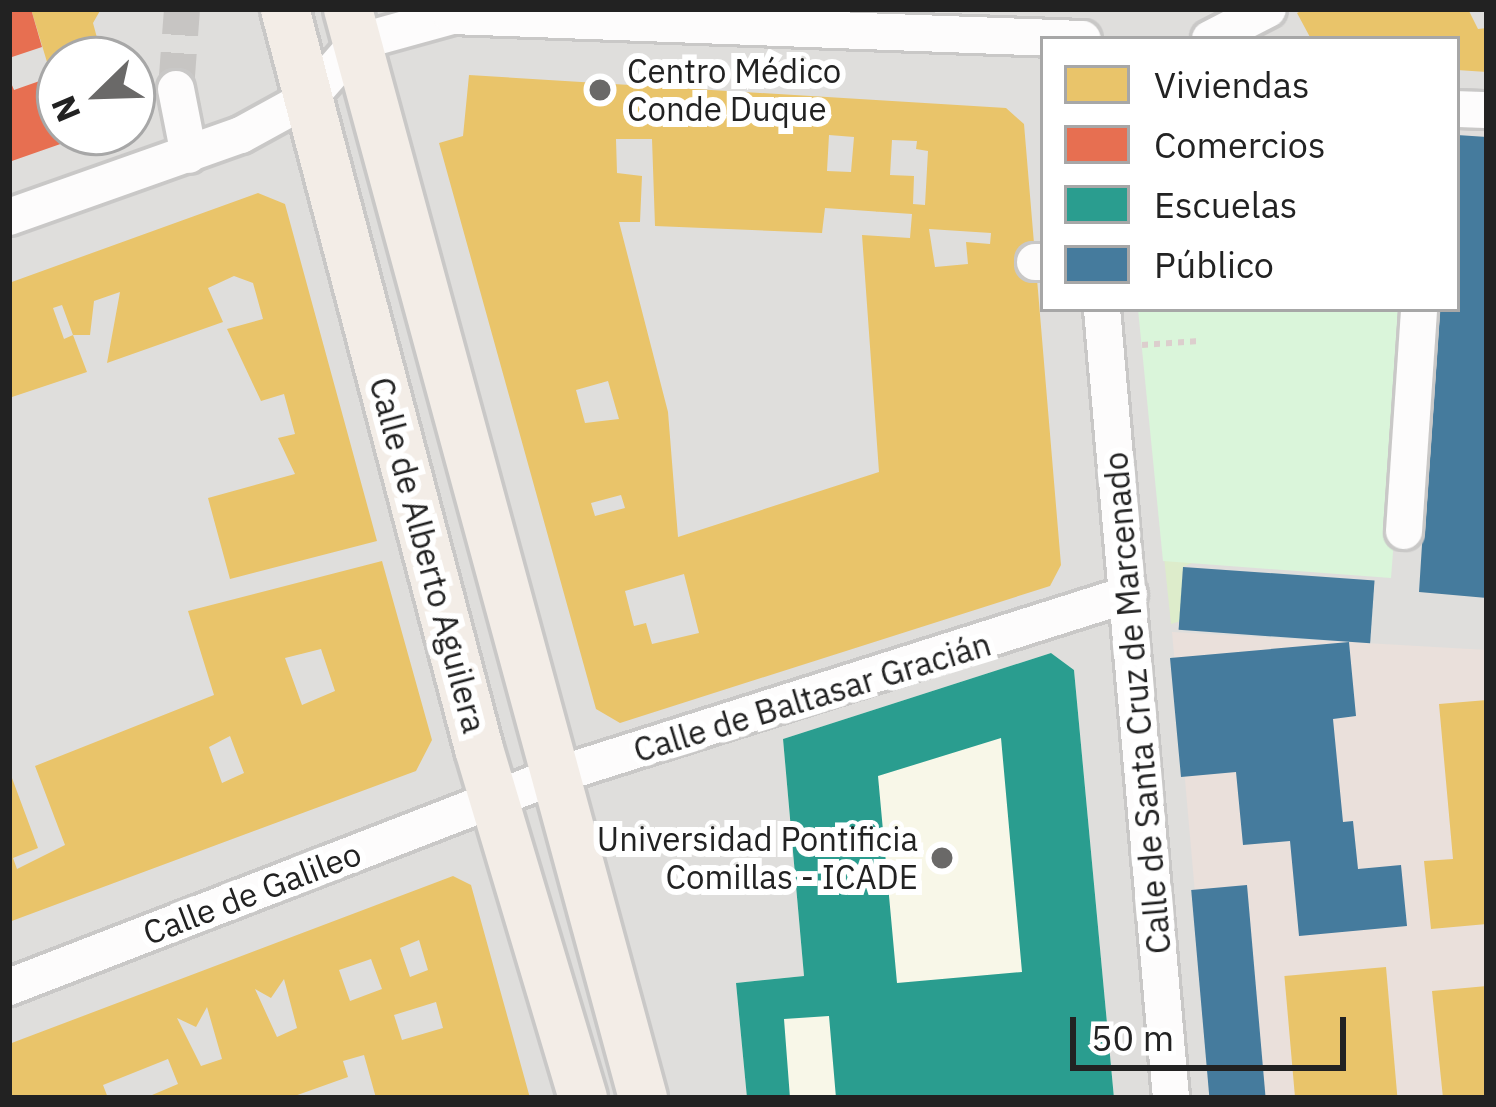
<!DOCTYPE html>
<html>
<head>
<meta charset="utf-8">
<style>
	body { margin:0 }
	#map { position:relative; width:1496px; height:1107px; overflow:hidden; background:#f0eeeb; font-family:"IBM Plex Sans",sans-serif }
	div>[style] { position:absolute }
	.residential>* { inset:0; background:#dfdedc }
	.education>* { inset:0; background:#f8f7e8 }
	.military>* { inset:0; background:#eae0db }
	.grass>* { inset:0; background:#ddeccb }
	.park>* { inset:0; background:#daf5da }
	.homes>* { inset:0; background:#e9c46a; transform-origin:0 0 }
	.shops>* { inset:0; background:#e76f51 }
	.schools>* { inset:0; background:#2a9d8f }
	.public>* { inset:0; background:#457b9d; transform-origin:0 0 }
	.minor-tunnel>* { height:36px; margin-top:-18px; transform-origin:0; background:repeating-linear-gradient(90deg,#c7c5c3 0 36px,transparent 0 54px) }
	.path>* { height:6px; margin-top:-3px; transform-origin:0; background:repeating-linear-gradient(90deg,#dccecd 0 6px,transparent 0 12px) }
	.roads { filter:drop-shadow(3px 0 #c9c8c7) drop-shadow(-3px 0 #c9c8c7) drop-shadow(0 3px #c9c8c7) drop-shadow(0 -3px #c9c8c7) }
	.minor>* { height:36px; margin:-18px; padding:0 18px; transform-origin:18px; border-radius:18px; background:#fdfcfc }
	.major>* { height:48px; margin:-24px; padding:0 24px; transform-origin:24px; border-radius:24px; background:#f3ede7 }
	.dots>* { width:33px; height:33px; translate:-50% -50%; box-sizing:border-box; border:6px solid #fff; border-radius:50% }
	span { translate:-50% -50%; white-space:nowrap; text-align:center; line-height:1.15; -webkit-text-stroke:12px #fff; paint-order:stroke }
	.poi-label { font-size:33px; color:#222 }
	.left { translate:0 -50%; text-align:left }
	.right { translate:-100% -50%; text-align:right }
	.street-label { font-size:33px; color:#222 }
	.frame { position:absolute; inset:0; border:12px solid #222; pointer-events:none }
	.legend { position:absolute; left:1040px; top:36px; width:420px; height:276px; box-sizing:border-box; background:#fff; border:3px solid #a7a7a7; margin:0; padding:15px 21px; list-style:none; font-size:36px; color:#222 }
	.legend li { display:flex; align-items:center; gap:24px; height:60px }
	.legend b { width:60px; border:3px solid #a7a7a7 }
	.north { position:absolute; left:36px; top:36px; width:120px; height:120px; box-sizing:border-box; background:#fff; border:3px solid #a7a7a7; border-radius:50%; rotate:247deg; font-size:33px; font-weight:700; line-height:48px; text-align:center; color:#222 }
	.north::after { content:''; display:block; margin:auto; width:42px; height:54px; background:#6a6968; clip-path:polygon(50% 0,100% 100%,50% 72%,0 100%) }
	.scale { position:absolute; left:1070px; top:1017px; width:276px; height:54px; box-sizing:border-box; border:6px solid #222; border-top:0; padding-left:15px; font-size:36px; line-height:42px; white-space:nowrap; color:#222; -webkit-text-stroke:9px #fff; paint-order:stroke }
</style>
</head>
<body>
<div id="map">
	<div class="residential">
		<div style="clip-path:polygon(evenodd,9px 9px,1487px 9px,1487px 1098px,9px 1098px,9px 9px,1043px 39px,1457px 39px,1457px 309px,1043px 309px,1043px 39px,9px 9px,60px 60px,132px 60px,132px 132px,60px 132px,60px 60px)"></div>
	</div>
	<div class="education">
		<div style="clip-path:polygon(1051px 653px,1074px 670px,1114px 1098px,747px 1098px,736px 983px,804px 976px,783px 739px)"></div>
	</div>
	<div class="military">
		<div style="clip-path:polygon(1172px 632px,1487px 650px,1487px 1098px,1213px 1098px)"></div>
	</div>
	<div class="grass">
		<div style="clip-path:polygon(1178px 429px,1192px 563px,1183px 567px,1181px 621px,1171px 624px,1151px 432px)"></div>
	</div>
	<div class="park">
		<div style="clip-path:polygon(1138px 309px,1412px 309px,1391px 578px,1163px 561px)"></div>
	</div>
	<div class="homes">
		<div style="clip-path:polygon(31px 9px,101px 9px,93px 23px,103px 60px,60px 60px,60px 105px)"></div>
		<div style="clip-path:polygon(1305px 9px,1468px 9px,1478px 29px,1487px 28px,1487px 72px,1457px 70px,1457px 39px,1311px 39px,1297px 13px)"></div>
		<div style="clip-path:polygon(evenodd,469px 75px,1006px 108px,1024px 124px,1061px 565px,1050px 586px,620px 723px,596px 709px,439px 143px,463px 136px,469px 75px,829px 135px,854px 137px,851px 172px,827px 171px,829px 135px,469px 75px,616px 139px,652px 139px,655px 226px,822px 233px,825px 208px,912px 214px,910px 238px,862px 235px,879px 472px,678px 537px,668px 412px,619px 222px,640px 222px,642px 176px,617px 173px,616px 139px,469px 75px,892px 140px,917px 141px,916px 149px,928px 151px,925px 205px,913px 204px,914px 176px,890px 175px,892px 140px,469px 75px,929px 229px,991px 233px,990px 244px,966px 242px,968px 264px,935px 267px,929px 229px,469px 75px,608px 381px,619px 419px,585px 423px,576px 390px,608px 381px,469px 75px,621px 495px,625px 508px,595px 516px,591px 503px,621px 495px,469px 75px,684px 574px,699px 633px,652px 644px,646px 623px,634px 626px,625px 591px,684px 574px)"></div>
		<div style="clip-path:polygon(evenodd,258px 193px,285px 204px,377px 541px,230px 579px,208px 498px,295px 474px,278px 438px,295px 434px,284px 394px,261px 401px,227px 329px,263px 319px,253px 283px,234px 276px,208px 288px,223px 322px,107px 363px,120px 292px,94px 301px,90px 335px,73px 335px,87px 372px,9px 398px,9px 283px,258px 193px,62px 305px,73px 335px,64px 339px,53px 308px,62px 305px)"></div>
		<div style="clip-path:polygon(evenodd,382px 561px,432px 740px,416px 771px,9px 922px,9px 770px,38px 848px,13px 858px,17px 869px,65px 845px,35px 766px,214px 695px,188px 611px,382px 561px,321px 649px,335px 691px,302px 705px,285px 658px,321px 649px,382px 561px,230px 736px,244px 773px,222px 783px,209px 747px,230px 736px)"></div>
		<div style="clip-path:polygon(1487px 700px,1487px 924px,1431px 929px,1424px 861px,1453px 859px,1439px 704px)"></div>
		<div style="clip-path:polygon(evenodd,453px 876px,471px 885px,530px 1098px,376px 1098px,364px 1055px,343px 1061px,348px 1077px,289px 1098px,145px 1098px,178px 1084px,168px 1059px,103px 1085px,108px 1098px,9px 1098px,9px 1044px,453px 876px,419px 940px,428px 970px,410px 977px,400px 948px,419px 940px,453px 876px,371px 959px,382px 989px,350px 1001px,339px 970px,371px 959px,453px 876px,284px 979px,297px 1028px,277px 1037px,255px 989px,271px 998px,284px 979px,453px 876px,436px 1002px,443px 1028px,402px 1040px,394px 1015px,436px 1002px,453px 876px,207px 1007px,222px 1059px,201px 1066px,177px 1018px,196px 1027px,207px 1007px)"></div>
		<div style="left:1386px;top:967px;width:132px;height:102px;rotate:85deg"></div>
		<div style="clip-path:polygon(1487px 986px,1487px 1098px,1443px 1098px,1432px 991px)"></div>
	</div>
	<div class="shops">
		<div style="clip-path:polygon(9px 9px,31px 9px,42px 47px,9px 58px)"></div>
		<div style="clip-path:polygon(51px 77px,60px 132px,69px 141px,9px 162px,9px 78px,14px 90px)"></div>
	</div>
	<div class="schools">
		<div style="clip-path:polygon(evenodd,1051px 653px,1074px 670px,1114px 1098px,836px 1098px,829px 1016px,784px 1019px,790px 1098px,747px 1098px,736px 983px,804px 976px,783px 739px,1051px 653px,1001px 738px,1022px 972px,897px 983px,878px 776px,1001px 738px)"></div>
	</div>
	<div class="public">
		<div style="clip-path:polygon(1457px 135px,1487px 137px,1487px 598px,1419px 592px,1437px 309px,1457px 309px)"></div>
		<div style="left:1183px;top:567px;width:192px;height:63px;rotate:4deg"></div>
		<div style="clip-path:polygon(1349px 642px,1356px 716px,1333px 719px,1343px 822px,1353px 821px,1358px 869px,1401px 865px,1407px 926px,1299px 936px,1290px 841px,1243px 845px,1236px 772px,1181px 777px,1170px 658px)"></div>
		<div style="left:1247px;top:885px;width:214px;height:56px;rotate:85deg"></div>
	</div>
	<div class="minor-tunnel">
		<div style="left:176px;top:89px;width:80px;rotate:-85.7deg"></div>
	</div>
	<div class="path">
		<div style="left:1142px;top:345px;width:57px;rotate:-4deg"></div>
	</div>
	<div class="roads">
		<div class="minor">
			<div style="left:1210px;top:39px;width:65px;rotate:-27.3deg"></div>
			<div style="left:176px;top:89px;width:67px;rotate:78.9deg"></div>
			<div style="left:1457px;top:109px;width:30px;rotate:2deg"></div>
			<div style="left:9px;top:217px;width:246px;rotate:-19.5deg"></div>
			<div style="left:241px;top:135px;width:79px;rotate:-28.8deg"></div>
			<div style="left:310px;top:97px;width:73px;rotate:-48.9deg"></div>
			<div style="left:358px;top:42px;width:98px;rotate:-15.5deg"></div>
			<div style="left:452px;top:16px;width:631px;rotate:2.09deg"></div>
			<div style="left:1035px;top:262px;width:8px"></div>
			<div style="left:1102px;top:309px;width:792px;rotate:85deg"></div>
			<div style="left:1404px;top:531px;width:223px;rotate:-86.1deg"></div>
			<div style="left:9px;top:987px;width:588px;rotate:-21.15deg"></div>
			<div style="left:557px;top:775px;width:600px;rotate:-17.56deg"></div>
		</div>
		<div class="major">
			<div style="left:285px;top:9px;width:765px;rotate:75.31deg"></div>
			<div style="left:479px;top:749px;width:364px;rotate:73.4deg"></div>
			<div style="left:348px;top:9px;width:1128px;rotate:74.84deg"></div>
		</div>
	</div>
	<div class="dots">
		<div style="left:600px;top:90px;background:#6a6968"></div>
		<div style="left:942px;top:858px;background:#6a6968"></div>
	</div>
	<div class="poi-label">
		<span class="left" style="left:627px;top:90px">Centro Médico<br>Conde Duque</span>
		<span class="right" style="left:918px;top:858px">Universidad Pontificia<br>Comillas - ICADE</span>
	</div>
	<div class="street-label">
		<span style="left:428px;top:555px;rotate:75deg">Calle de Alberto Aguilera</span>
		<span style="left:812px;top:697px;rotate:-17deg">Calle de Baltasar Gracián</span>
		<span style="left:1137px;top:703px;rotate:-95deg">Calle de Santa Cruz de Marcenado</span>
		<span style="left:252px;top:893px;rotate:-21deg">Calle de Galileo</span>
	</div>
	<div class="frame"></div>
	<ul class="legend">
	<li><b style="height:33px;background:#e9c46a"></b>Viviendas</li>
	<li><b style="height:33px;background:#e76f51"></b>Comercios</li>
	<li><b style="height:33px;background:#2a9d8f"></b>Escuelas</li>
	<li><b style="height:33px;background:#457b9d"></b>Público</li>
	</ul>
	<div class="north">N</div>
	<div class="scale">50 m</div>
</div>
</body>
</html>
